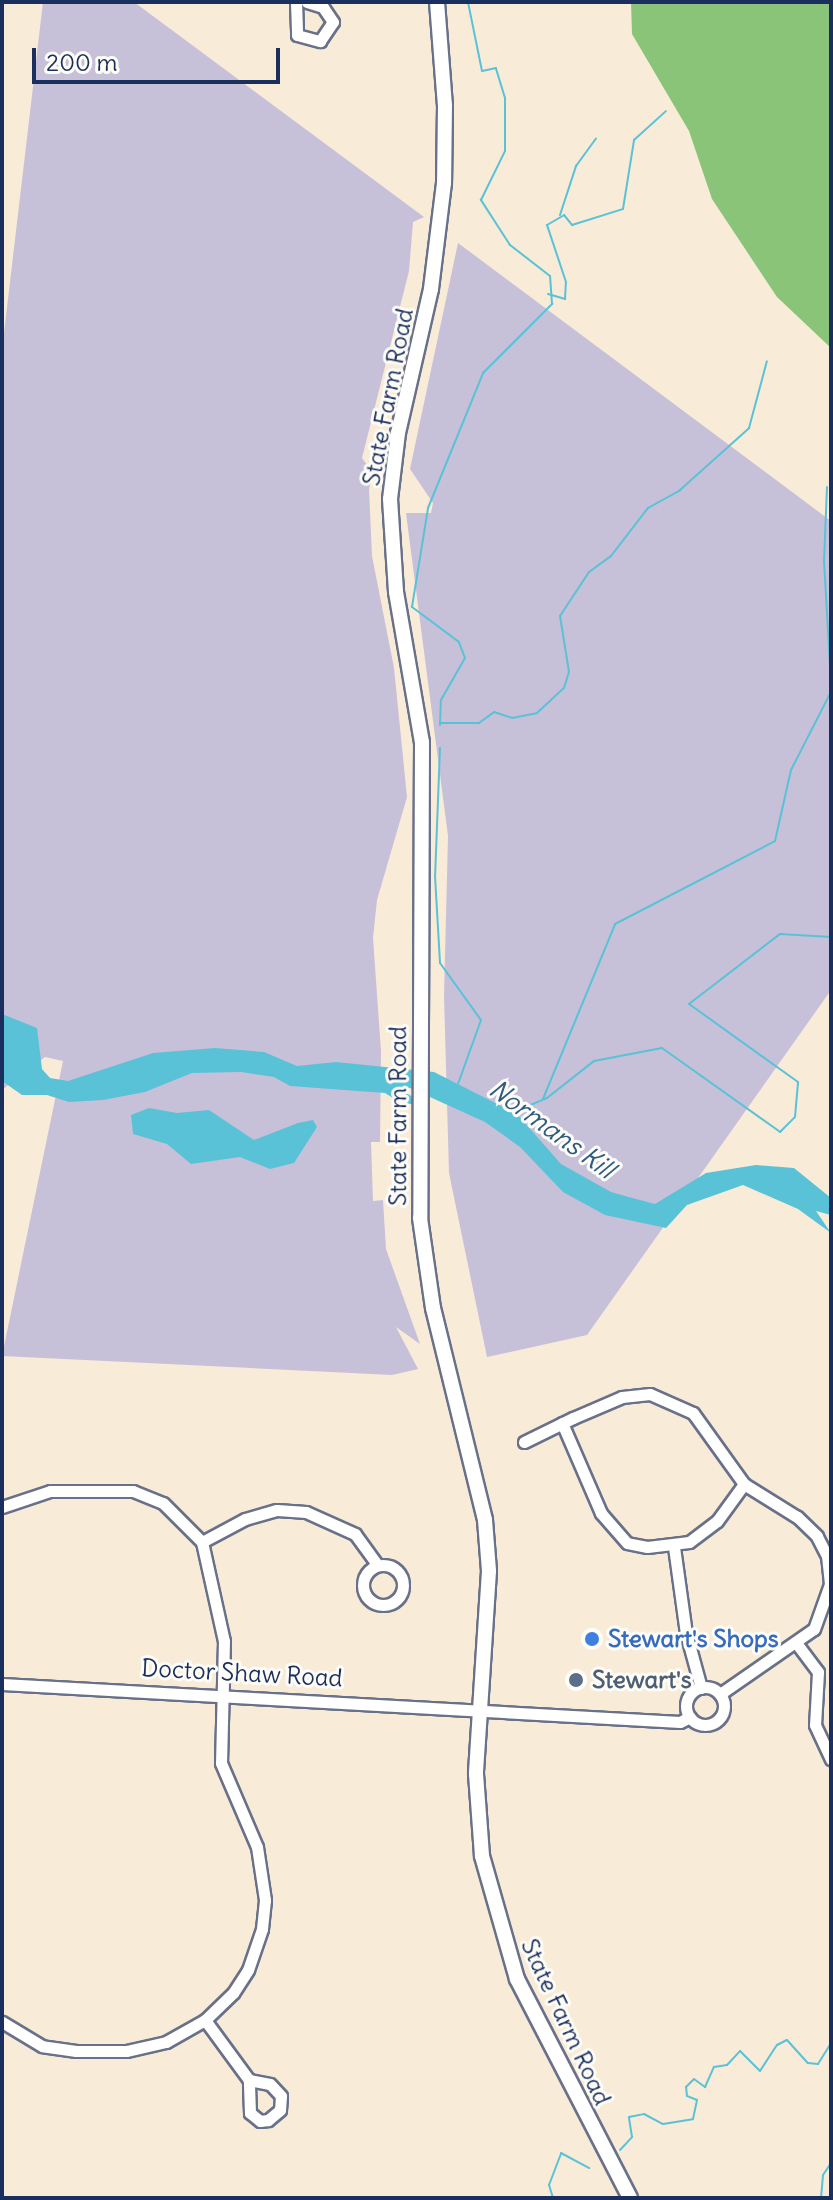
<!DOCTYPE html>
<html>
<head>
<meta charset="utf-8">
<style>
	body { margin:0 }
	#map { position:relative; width:833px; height:2200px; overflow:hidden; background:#f8ebd8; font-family:Delius,sans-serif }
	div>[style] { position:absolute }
	.industrial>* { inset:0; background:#c7c0d9 }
	.green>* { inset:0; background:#8ac479 }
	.water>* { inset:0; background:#5ac2d7 }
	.stream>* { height:2px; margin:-1px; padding:0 1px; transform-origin:1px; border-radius:1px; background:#5ac2d7 }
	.roads { filter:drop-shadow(2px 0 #687189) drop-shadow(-2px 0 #687189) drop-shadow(0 2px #687189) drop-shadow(0 -2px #687189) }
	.minor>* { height:11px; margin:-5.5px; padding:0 5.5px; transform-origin:5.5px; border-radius:5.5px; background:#fff }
	.minor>.ring { margin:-5.5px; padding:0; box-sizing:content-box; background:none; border:11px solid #fff; border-radius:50% }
	.major>* { height:14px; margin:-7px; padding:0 7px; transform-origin:7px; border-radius:7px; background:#fff }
	.dots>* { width:22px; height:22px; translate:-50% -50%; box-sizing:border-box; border:4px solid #fdfcf7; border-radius:50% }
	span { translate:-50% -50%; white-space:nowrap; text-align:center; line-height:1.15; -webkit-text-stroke:6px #fdfcf7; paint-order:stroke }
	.street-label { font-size:24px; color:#1b2f5e }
	.shop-label { font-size:24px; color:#366cbe; font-weight:700 }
	.left { translate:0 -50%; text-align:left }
	.service-label { font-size:24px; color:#4e5e75; font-weight:700 }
	.water-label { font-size:26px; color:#2e5b82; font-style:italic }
	.frame { position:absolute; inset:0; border:4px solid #1b2f5e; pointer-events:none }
	.scale { position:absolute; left:32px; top:48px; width:248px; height:36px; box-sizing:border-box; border:4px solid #1b2f5e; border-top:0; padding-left:10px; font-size:24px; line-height:28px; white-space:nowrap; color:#1b2f5e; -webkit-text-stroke:6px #fdfcf7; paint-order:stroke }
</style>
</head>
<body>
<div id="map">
	<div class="industrial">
		<div style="clip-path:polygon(43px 2px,134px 2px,424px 217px,413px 222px,409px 271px,362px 458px,373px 473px,369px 489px,372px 556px,394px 668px,407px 797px,377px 900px,373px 938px,381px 1051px,380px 1142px,371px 1142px,373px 1201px,383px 1200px,386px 1249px,420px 1344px,396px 1327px,418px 1369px,392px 1375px,2px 1356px,63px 1061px,45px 1057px,2px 1090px,2px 350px)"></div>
		<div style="clip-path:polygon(458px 243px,831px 521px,831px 990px,587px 1335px,487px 1357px,449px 1173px,444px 996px,448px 836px,406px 513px,431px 513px,433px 503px,410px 469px)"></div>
	</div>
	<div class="green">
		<div style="clip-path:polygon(631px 2px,831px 2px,831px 348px,777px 297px,712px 199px,689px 131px,632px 34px)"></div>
	</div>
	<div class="water">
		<div style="clip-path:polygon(2px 1014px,37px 1028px,42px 1069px,50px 1078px,68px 1081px,153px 1053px,215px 1048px,264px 1052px,297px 1066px,336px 1062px,434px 1072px,517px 1114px,561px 1164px,611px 1192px,636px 1199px,655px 1204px,706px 1173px,756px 1165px,794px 1168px,831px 1198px,831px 1215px,816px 1211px,831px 1233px,798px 1209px,743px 1185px,687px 1205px,666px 1228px,605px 1215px,563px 1192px,520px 1147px,485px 1122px,410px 1088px,399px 1089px,429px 1106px,401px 1103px,385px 1093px,290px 1086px,274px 1077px,241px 1072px,192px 1073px,145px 1092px,103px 1100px,69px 1102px,47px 1095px,22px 1095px,2px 1081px)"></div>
		<div style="clip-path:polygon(149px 1108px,177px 1113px,209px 1110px,254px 1140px,298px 1123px,313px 1120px,317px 1127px,294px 1163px,270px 1169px,240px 1157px,191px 1164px,167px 1144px,133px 1134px,131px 1115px)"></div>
	</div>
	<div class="stream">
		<div style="left:560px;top:215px;width:52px;rotate:-71.9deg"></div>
		<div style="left:576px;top:166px;width:34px;rotate:-54deg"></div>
		<div style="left:548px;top:294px;width:18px;rotate:16deg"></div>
		<div style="left:565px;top:299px;width:17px;rotate:-87deg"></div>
		<div style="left:566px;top:282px;width:60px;rotate:-108.4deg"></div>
		<div style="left:547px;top:225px;width:20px;rotate:-30deg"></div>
		<div style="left:564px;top:215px;width:13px;rotate:51deg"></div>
		<div style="left:572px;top:225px;width:53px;rotate:-17.4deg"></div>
		<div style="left:623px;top:209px;width:70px;rotate:-80.9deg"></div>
		<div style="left:634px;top:140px;width:43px;rotate:-42.2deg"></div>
		<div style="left:827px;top:487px;width:74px;rotate:92.3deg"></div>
		<div style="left:824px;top:561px;width:120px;rotate:86.7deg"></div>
		<div style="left:441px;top:723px;width:38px"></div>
		<div style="left:479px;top:723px;width:19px;rotate:-36deg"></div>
		<div style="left:494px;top:712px;width:19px;rotate:18deg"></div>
		<div style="left:512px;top:718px;width:25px;rotate:-11deg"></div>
		<div style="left:537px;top:713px;width:37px;rotate:-43deg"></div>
		<div style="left:564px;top:688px;width:17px;rotate:-73deg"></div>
		<div style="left:569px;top:672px;width:57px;rotate:-99.1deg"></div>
		<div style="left:560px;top:616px;width:53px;rotate:-56.6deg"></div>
		<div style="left:589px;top:572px;width:27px;rotate:-36deg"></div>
		<div style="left:611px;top:556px;width:61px;rotate:-52.4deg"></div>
		<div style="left:648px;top:508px;width:37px;rotate:-29deg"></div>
		<div style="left:680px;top:490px;width:93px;rotate:-41.9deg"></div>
		<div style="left:749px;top:428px;width:69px;rotate:-75deg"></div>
		<div style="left:440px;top:725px;width:25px;rotate:-88deg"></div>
		<div style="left:441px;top:700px;width:48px;rotate:-60.3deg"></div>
		<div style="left:465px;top:658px;width:17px;rotate:-111deg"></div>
		<div style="left:459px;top:642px;width:59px;rotate:-143.3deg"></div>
		<div style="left:412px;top:607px;width:100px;rotate:-80.8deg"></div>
		<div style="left:428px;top:508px;width:146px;rotate:-67.8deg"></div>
		<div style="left:483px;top:373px;width:98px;rotate:-45deg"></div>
		<div style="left:552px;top:304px;width:28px;rotate:-94deg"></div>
		<div style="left:550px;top:276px;width:51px;rotate:-142.2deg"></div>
		<div style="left:510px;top:245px;width:54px;rotate:-122.8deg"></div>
		<div style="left:481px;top:200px;width:55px;rotate:-63.9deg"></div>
		<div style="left:505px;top:151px;width:53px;rotate:-90deg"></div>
		<div style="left:505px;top:98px;width:31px;rotate:-107deg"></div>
		<div style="left:496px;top:68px;width:14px;rotate:168deg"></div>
		<div style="left:482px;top:71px;width:70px;rotate:-101.5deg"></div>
		<div style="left:440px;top:748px;width:128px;rotate:92.2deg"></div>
		<div style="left:435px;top:876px;width:87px;rotate:86.7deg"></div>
		<div style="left:440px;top:963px;width:70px;rotate:54.3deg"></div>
		<div style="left:481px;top:1020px;width:68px;rotate:109.8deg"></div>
		<div style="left:543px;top:1099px;width:189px;rotate:-67.6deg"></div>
		<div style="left:615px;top:924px;width:180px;rotate:-27.4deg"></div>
		<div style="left:775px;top:841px;width:73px;rotate:-77.3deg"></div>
		<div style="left:791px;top:770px;width:88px;rotate:-62.9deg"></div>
		<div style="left:514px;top:1112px;width:36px;rotate:-23deg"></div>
		<div style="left:547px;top:1098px;width:60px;rotate:-38.2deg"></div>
		<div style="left:594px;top:1061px;width:69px;rotate:-10.8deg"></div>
		<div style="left:662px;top:1048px;width:145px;rotate:35.4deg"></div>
		<div style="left:780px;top:1132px;width:21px;rotate:-45deg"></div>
		<div style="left:795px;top:1117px;width:35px;rotate:-85deg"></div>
		<div style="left:798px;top:1082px;width:134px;rotate:-144.4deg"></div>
		<div style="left:689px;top:1004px;width:115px;rotate:-37.6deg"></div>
		<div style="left:780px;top:934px;width:51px;rotate:3.4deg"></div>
		<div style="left:620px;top:2150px;width:18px;rotate:-47deg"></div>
		<div style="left:632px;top:2137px;width:20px;rotate:-99deg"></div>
		<div style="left:629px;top:2117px;width:15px;rotate:-11deg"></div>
		<div style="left:644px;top:2114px;width:21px;rotate:28deg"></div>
		<div style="left:663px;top:2124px;width:30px;rotate:-9deg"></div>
		<div style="left:693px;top:2119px;width:19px;rotate:-78deg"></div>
		<div style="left:697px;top:2100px;width:11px;rotate:-158deg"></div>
		<div style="left:687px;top:2096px;width:9px;rotate:-96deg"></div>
		<div style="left:686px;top:2087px;width:11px;rotate:-45deg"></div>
		<div style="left:694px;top:2079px;width:14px;rotate:36deg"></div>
		<div style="left:705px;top:2087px;width:22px;rotate:-66deg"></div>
		<div style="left:714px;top:2067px;width:13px;rotate:-9deg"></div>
		<div style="left:727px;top:2065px;width:19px;rotate:-47deg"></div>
		<div style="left:740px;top:2051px;width:28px;rotate:45deg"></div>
		<div style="left:760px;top:2071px;width:31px;rotate:-57deg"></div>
		<div style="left:777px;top:2045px;width:11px;rotate:-27deg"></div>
		<div style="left:787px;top:2040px;width:31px;rotate:48deg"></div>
		<div style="left:808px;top:2063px;width:10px;rotate:6deg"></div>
		<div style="left:818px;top:2064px;width:25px;rotate:-58deg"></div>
		<div style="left:553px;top:2198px;width:14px;rotate:-107deg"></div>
		<div style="left:549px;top:2185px;width:34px;rotate:-69deg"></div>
		<div style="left:561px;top:2153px;width:32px;rotate:28deg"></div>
		<div style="left:821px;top:2198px;width:23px;rotate:-85deg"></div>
		<div style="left:823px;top:2175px;width:14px;rotate:-56deg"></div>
	</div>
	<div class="roads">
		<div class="minor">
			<div style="left:296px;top:2px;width:33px;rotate:88deg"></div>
			<div style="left:297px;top:35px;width:24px;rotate:15deg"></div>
			<div style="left:320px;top:41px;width:23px;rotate:-56deg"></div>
			<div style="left:333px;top:22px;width:18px;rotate:-124deg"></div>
			<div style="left:323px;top:7px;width:17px;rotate:-163deg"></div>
			<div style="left:524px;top:1442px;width:55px;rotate:-26.1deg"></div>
			<div style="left:573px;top:1418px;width:53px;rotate:-23.2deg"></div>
			<div style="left:622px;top:1397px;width:28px;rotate:-6deg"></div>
			<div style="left:650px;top:1394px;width:47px;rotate:23.8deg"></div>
			<div style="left:693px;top:1413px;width:87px;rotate:54.3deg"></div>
			<div style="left:744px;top:1484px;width:46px;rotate:126.1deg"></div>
			<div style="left:717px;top:1521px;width:35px;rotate:143deg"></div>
			<div style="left:689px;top:1542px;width:42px;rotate:173.2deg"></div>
			<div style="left:647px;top:1547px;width:20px;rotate:-169deg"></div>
			<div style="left:627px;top:1543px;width:40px;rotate:-131deg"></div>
			<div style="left:601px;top:1513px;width:98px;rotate:-113.4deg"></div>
			<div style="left:2px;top:1507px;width:51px;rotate:-18.4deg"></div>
			<div style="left:50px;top:1491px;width:83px"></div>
			<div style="left:133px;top:1491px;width:32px;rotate:22deg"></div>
			<div style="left:163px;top:1503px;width:55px;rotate:45deg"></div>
			<div style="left:202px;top:1542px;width:101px;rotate:77.5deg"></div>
			<div style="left:224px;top:1641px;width:122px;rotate:91.4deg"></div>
			<div style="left:221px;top:1763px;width:91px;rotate:66.8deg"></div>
			<div style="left:257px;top:1847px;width:54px;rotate:81.4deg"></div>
			<div style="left:265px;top:1900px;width:29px;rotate:96deg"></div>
			<div style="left:262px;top:1929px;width:43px;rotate:108.9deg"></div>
			<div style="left:248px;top:1970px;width:27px;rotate:123deg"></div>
			<div style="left:233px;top:1993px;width:39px;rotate:136deg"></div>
			<div style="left:205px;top:2020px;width:45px;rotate:150.6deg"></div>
			<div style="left:166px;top:2042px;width:41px;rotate:167.3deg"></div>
			<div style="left:126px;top:2051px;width:50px;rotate:180deg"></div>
			<div style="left:76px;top:2051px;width:34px;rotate:-172deg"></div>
			<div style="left:42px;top:2046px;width:47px;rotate:-149deg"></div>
			<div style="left:202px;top:1542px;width:49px;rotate:-28.1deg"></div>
			<div style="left:245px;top:1519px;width:33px;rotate:-16deg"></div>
			<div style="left:277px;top:1510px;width:29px;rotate:4deg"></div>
			<div style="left:306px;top:1512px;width:54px;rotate:24.2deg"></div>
			<div style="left:355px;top:1534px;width:36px;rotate:54deg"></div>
			<div style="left:674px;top:1547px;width:87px;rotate:82.1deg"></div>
			<div style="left:686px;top:1633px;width:57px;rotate:74.7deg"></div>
			<div class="ring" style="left:363px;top:1565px;width:29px;height:29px"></div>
			<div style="left:797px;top:1644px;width:35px;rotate:53deg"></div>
			<div style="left:818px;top:1672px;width:53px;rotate:93.2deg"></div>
			<div style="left:815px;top:1725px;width:38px;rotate:65deg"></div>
			<div style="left:2px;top:1684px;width:679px;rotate:3.21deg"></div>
			<div style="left:680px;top:1722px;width:11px;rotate:-27deg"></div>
			<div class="ring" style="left:686px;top:1687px;width:27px;height:27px"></div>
			<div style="left:720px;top:1694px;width:114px;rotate:-34.7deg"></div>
			<div style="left:814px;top:1629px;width:48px;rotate:-70.4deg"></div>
			<div style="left:830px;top:1584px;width:28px;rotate:-96deg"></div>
			<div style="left:827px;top:1556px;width:22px;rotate:-117deg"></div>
			<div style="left:817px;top:1536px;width:28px;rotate:-136deg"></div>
			<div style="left:797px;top:1517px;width:62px;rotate:-148.1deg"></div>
			<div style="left:205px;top:2020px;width:74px;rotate:53.7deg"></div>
			<div style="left:249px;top:2080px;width:21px;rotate:11deg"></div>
			<div style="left:270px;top:2084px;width:16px;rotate:47deg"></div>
			<div style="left:281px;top:2096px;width:14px;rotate:94deg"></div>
			<div style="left:280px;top:2110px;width:16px;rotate:140deg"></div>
			<div style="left:268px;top:2120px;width:8px;rotate:173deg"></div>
			<div style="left:260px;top:2121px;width:13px;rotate:-141deg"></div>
			<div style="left:250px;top:2113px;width:33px;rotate:-92deg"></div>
		</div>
		<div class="major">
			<div style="left:437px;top:2px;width:103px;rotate:85.6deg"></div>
			<div style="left:445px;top:105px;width:78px;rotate:90.7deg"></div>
			<div style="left:444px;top:183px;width:107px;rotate:97deg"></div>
			<div style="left:431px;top:289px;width:148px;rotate:102.9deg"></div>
			<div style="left:398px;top:433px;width:66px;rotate:96.9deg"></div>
			<div style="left:390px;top:499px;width:93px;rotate:86.3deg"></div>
			<div style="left:396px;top:592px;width:152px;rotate:80.2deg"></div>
			<div style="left:422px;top:742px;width:476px;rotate:90.2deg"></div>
			<div style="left:420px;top:1218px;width:91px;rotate:81.8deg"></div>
			<div style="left:433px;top:1308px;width:218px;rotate:76.2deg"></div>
			<div style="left:485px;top:1520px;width:51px;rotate:85.5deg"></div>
			<div style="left:489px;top:1571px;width:203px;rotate:93.7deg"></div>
			<div style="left:476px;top:1774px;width:82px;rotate:85.8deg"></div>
			<div style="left:482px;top:1856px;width:128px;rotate:74.1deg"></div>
			<div style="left:517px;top:1979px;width:246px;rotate:62.7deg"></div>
		</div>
	</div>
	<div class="dots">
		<div style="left:592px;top:1639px;background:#3f7fe0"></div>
		<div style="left:576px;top:1680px;background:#5c6f8a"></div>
	</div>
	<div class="street-label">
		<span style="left:388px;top:397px;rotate:-79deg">State Farm Road</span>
		<span style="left:398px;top:1116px;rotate:-90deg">State Farm Road</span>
		<span style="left:242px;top:1673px;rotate:3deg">Doctor Shaw Road</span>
		<span style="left:566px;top:2022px;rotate:65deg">State Farm Road</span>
	</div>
	<div class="shop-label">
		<span class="left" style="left:608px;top:1639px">Stewart's Shops</span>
	</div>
	<div class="service-label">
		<span class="left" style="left:592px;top:1680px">Stewart's</span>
	</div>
	<div class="water-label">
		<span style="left:552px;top:1129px;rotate:36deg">Normans Kill</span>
	</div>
	<div class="frame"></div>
	<div class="scale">200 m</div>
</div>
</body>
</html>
